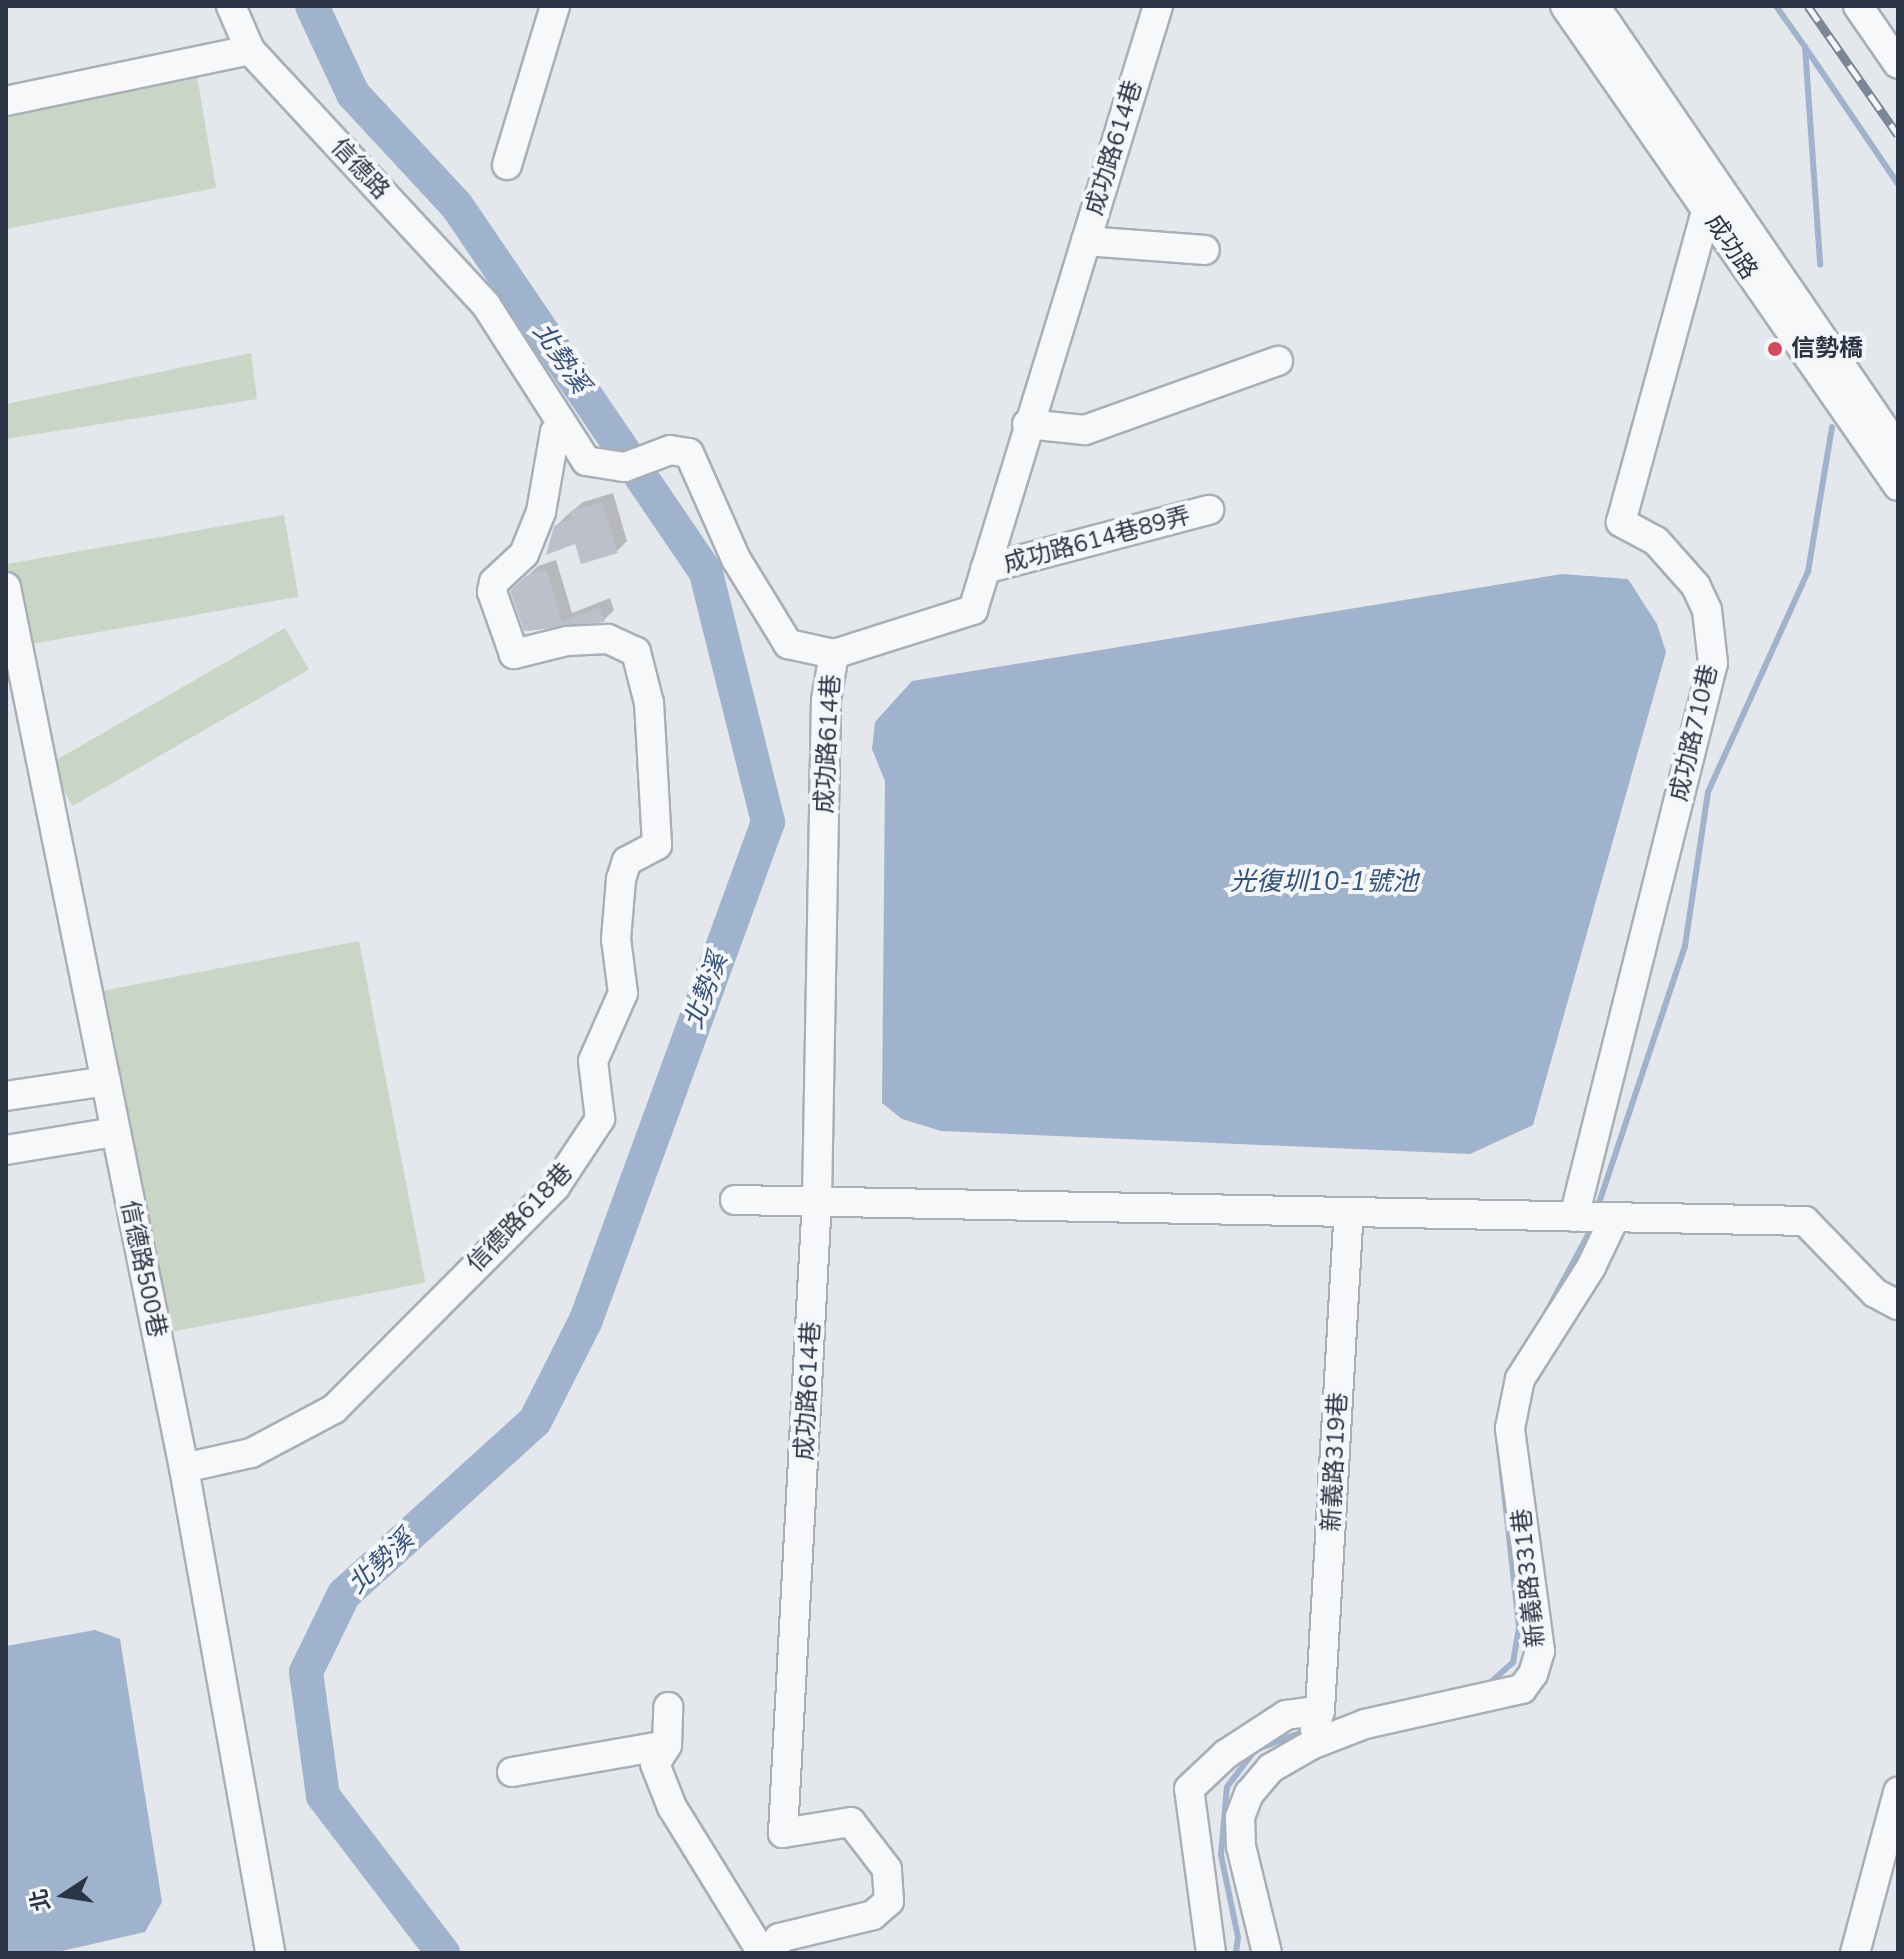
<!DOCTYPE html>
<html>
<head>
<meta charset="utf-8">
<style>
	body { margin:0 }
	#map { position:relative; width:1904px; height:1959px; overflow:hidden; background:#e4e7ec; font-family:"Nunito Sans","Noto Sans TC",sans-serif }
	div>[style] { position:absolute }
	.green>* { inset:0; background:#c9d6c5; transform-origin:0 0 }
	.water>* { inset:0; background:#9fb4cc }
	.shadow>* { inset:0; background:#0003 }
	.stream>* { height:6px; margin:-3px; padding:0 3px; transform-origin:3px; border-radius:3px; background:#9fb4cc }
	.river>* { height:34px; margin:-17px; padding:0 17px; transform-origin:17px; border-radius:17px; background:#9fb4cc }
	.building>* { inset:0; background:#bbc0ca }
	.roads { filter:drop-shadow(2px 0 #a9aeb7) drop-shadow(-2px 0 #a9aeb7) drop-shadow(0 2px #a9aeb7) drop-shadow(0 -2px #a9aeb7) }
	.minor>* { height:28px; margin:-14px; padding:0 14px; transform-origin:14px; border-radius:14px; background:#f7f8fa }
	.rail>* { height:9px; margin-top:-4.5px; transform-origin:0; background:repeating-linear-gradient(90deg,#f4f6f9 0 18px,#7d8696 0 36px); box-sizing:border-box; border-block:2px solid #7d8696 }
	.dots>* { width:22px; height:22px; translate:-50% -50%; box-sizing:border-box; border:4px solid #f4f6f9; border-radius:50% }
	span { translate:-50% -50%; white-space:nowrap; text-align:center; line-height:1.15; -webkit-text-stroke:8px #f4f6f9; paint-order:stroke }
	.street-label { font-size:24px; color:#2b3445 }
	.poi-label { font-size:24px; color:#2b3445; font-weight:700 }
	.left { translate:0 -50%; text-align:left }
	.water-label { font-size:26px; color:#34527a; font-style:italic }
	.frame { position:absolute; inset:0; border:8px solid #2b3445; pointer-events:none }
	.north { position:absolute; left:24px; top:1855px; width:80px; height:80px; -webkit-text-stroke:6px #f4f6f9; paint-order:stroke; rotate:258deg; font-size:22px; font-weight:700; line-height:32px; text-align:center; color:#2b3445 }
	.north::after { content:''; display:block; margin:auto; width:28px; height:36px; background:#2b3445; clip-path:polygon(50% 0,100% 100%,50% 72%,0 100%) }
</style>
</head>
<body>
<div id="map">
	<div class="green">
		<div style="clip-path:polygon(197px 76px,216px 188px,6px 229px,6px 117px)"></div>
		<div style="clip-path:polygon(251px 353px,257px 399px,6px 439px,6px 404px)"></div>
		<div style="left:284px;top:515px;width:83px;height:283px;rotate:80deg"></div>
		<div style="left:285px;top:628px;width:48px;height:273px;rotate:60deg"></div>
		<div style="left:359px;top:941px;width:348px;height:262px;rotate:79deg"></div>
	</div>
	<div class="water">
		<div style="clip-path:polygon(1562px 574px,1628px 579px,1657px 624px,1666px 652px,1533px 1125px,1470px 1154px,941px 1131px,902px 1119px,882px 1103px,885px 781px,872px 749px,875px 722px,912px 681px)"></div>
		<div style="clip-path:polygon(95px 1630px,120px 1639px,162px 1902px,145px 1932px,53px 1953px,6px 1953px,6px 1646px)"></div>
	</div>
	<div class="shadow">
		<div style="clip-path:polygon(613px 493px,627px 541px,617px 551px,576px 542px,548px 552px,555px 527px,566px 516px,583px 502px)"></div>
		<div style="clip-path:polygon(556px 560px,572px 613px,610px 598px,614px 610px,604px 620px,528px 631px,512px 591px,538px 566px)"></div>
	</div>
	<div class="stream">
		<div style="left:1776px;top:6px;width:50px;rotate:54.7deg"></div>
		<div style="left:1805px;top:47px;width:218px;rotate:86deg"></div>
		<div style="left:1807px;top:50px;width:162px;rotate:55.8deg"></div>
		<div style="left:1599px;top:1203px;width:271px;rotate:-71.5deg"></div>
		<div style="left:1685px;top:946px;width:156px;rotate:-81.5deg"></div>
		<div style="left:1708px;top:792px;width:242px;rotate:-65.6deg"></div>
		<div style="left:1808px;top:572px;width:147px;rotate:-80.6deg"></div>
		<div style="left:1547px;top:1311px;width:89px;rotate:-61.7deg"></div>
		<div style="left:1500px;top:1415px;width:33px;rotate:-79deg"></div>
		<div style="left:1491px;top:1682px;width:30px;rotate:-42deg"></div>
		<div style="left:1513px;top:1662px;width:36px;rotate:-80deg"></div>
		<div style="left:1519px;top:1627px;width:190px;rotate:-96.3deg"></div>
		<div style="left:1236px;top:1953px;width:16px;rotate:-83deg"></div>
		<div style="left:1238px;top:1937px;width:84px;rotate:-101.7deg"></div>
		<div style="left:1221px;top:1855px;width:68px;rotate:-85deg"></div>
		<div style="left:1227px;top:1787px;width:46px;rotate:-52.9deg"></div>
		<div style="left:1255px;top:1750px;width:48px;rotate:-20.7deg"></div>
	</div>
	<div class="river">
		<div style="left:312px;top:6px;width:97px;rotate:65deg"></div>
		<div style="left:353px;top:94px;width:153px;rotate:47.1deg"></div>
		<div style="left:457px;top:206px;width:443px;rotate:55.8deg"></div>
		<div style="left:706px;top:573px;width:257px;rotate:76deg"></div>
		<div style="left:768px;top:822px;width:530px;rotate:110.08deg"></div>
		<div style="left:586px;top:1320px;width:113px;rotate:116.8deg"></div>
		<div style="left:535px;top:1421px;width:258px;rotate:137.8deg"></div>
		<div style="left:344px;top:1594px;width:87px;rotate:116deg"></div>
		<div style="left:306px;top:1672px;width:125px;rotate:82.2deg"></div>
		<div style="left:323px;top:1796px;width:198px;rotate:52.6deg"></div>
	</div>
	<div class="building">
		<div style="clip-path:polygon(602px 502px,618px 553px,581px 564px,575px 544px,546px 555px,554px 526px,572px 518px,570px 512px)"></div>
		<div style="clip-path:polygon(546px 569px,562px 622px,600px 607px,605px 622px,524px 631px,510px 591px,526px 576px)"></div>
	</div>
	<div class="roads">
		<div class="minor">
			<div style="left:231px;top:6px;width:48px;rotate:66.6deg"></div>
			<div style="left:250px;top:50px;width:347px;rotate:47.2deg"></div>
			<div style="left:486px;top:305px;width:185px;rotate:57.3deg"></div>
			<div style="left:586px;top:461px;width:39px;rotate:9deg"></div>
			<div style="left:625px;top:467px;width:48px;rotate:-20.7deg"></div>
			<div style="left:670px;top:450px;width:19px;rotate:9deg"></div>
			<div style="left:689px;top:453px;width:116px;rotate:66.1deg"></div>
			<div style="left:736px;top:559px;width:100px;rotate:58.5deg"></div>
			<div style="left:788px;top:644px;width:47px;rotate:12.3deg"></div>
			<div style="left:834px;top:654px;width:146px;rotate:-17.6deg"></div>
			<div style="left:973px;top:610px;width:632px;rotate:-72.97deg"></div>
			<div style="left:1565px;top:6px;width:584px;rotate:55.25deg"></div>
			<div style="left:1595px;top:6px;width:537px;rotate:55.63deg"></div>
			<div style="left:1858px;top:6px;width:70px;rotate:55.4deg"></div>
			<div style="left:6px;top:101px;width:249px;rotate:-11.8deg"></div>
			<div style="left:507px;top:165px;width:166px;rotate:-73.2deg"></div>
			<div style="left:1086px;top:241px;width:119px;rotate:4.3deg"></div>
			<div style="left:1027px;top:424px;width:58px;rotate:5.9deg"></div>
			<div style="left:1085px;top:430px;width:205px;rotate:-19.7deg"></div>
			<div style="left:985px;top:569px;width:232px;rotate:-14.8deg"></div>
			<div style="left:6px;top:587px;width:899px;rotate:78.58deg"></div>
			<div style="left:184px;top:1468px;width:493px;rotate:79.9deg"></div>
			<div style="left:6px;top:1096px;width:101px;rotate:-8.5deg"></div>
			<div style="left:6px;top:1150px;width:110px;rotate:-9.4deg"></div>
			<div style="left:735px;top:1200px;width:1070px;rotate:1.12deg"></div>
			<div style="left:1805px;top:1221px;width:100px;rotate:45.8deg"></div>
			<div style="left:1875px;top:1293px;width:26px;rotate:28deg"></div>
			<div style="left:1574px;top:1217px;width:571px;rotate:-75.92deg"></div>
			<div style="left:1713px;top:663px;width:53px;rotate:-96.5deg"></div>
			<div style="left:1707px;top:610px;width:26px;rotate:-115deg"></div>
			<div style="left:1696px;top:586px;width:60px;rotate:-131.6deg"></div>
			<div style="left:1656px;top:541px;width:40px;rotate:-152deg"></div>
			<div style="left:1621px;top:522px;width:322px;rotate:-74.7deg"></div>
			<div style="left:1706px;top:211px;width:21px;rotate:-43deg"></div>
			<div style="left:184px;top:1468px;width:69px;rotate:-12.6deg"></div>
			<div style="left:251px;top:1453px;width:94px;rotate:-27.9deg"></div>
			<div style="left:334px;top:1409px;width:313px;rotate:-45.1deg"></div>
			<div style="left:555px;top:1187px;width:82px;rotate:-56.5deg"></div>
			<div style="left:600px;top:1119px;width:58px;rotate:-96.9deg"></div>
			<div style="left:593px;top:1061px;width:74px;rotate:-66.2deg"></div>
			<div style="left:623px;top:993px;width:54px;rotate:-97.4deg"></div>
			<div style="left:616px;top:939px;width:60px;rotate:-85.2deg"></div>
			<div style="left:621px;top:879px;width:19px;rotate:-72deg"></div>
			<div style="left:627px;top:861px;width:34px;rotate:-28deg"></div>
			<div style="left:657px;top:845px;width:142px;rotate:-93.2deg"></div>
			<div style="left:649px;top:703px;width:53px;rotate:-104.3deg"></div>
			<div style="left:636px;top:652px;width:31px;rotate:-155deg"></div>
			<div style="left:608px;top:639px;width:41px;rotate:177.2deg"></div>
			<div style="left:567px;top:641px;width:55px;rotate:166.2deg"></div>
			<div style="left:514px;top:654px;width:66px;rotate:-109.5deg"></div>
			<div style="left:492px;top:592px;width:10px;rotate:-79deg"></div>
			<div style="left:494px;top:582px;width:41px;rotate:-43deg"></div>
			<div style="left:524px;top:554px;width:45px;rotate:-68deg"></div>
			<div style="left:541px;top:512px;width:81px;rotate:-80.1deg"></div>
			<div style="left:555px;top:432px;width:9px;rotate:-41deg"></div>
			<div style="left:1320px;top:1710px;width:498px;rotate:-86.7deg"></div>
			<div style="left:667px;top:1745px;width:38px;rotate:-88deg"></div>
			<div style="left:512px;top:1772px;width:157px;rotate:-9.9deg"></div>
			<div style="left:667px;top:1745px;width:22px;rotate:122deg"></div>
			<div style="left:655px;top:1764px;width:46px;rotate:68.4deg"></div>
			<div style="left:672px;top:1807px;width:172px;rotate:58.3deg"></div>
			<div style="left:773px;top:1953px;width:16px;rotate:-68deg"></div>
			<div style="left:779px;top:1938px;width:97px;rotate:-13.7deg"></div>
			<div style="left:873px;top:1915px;width:21px;rotate:-41deg"></div>
			<div style="left:889px;top:1901px;width:32px;rotate:-94deg"></div>
			<div style="left:887px;top:1869px;width:59px;rotate:-127.5deg"></div>
			<div style="left:851px;top:1822px;width:69px;rotate:170.8deg"></div>
			<div style="left:783px;top:1833px;width:634px;rotate:-86.93deg"></div>
			<div style="left:817px;top:1200px;width:500px;rotate:-88.97deg"></div>
			<div style="left:826px;top:700px;width:47px;rotate:-80.1deg"></div>
			<div style="left:1211px;top:1953px;width:165px;rotate:-97.6deg"></div>
			<div style="left:1189px;top:1789px;width:51px;rotate:-43.4deg"></div>
			<div style="left:1226px;top:1754px;width:72px;rotate:-33deg"></div>
			<div style="left:1286px;top:1715px;width:34px;rotate:-8deg"></div>
			<div style="left:1320px;top:1710px;width:19px;rotate:106deg"></div>
			<div style="left:1267px;top:1953px;width:110px;rotate:-103.7deg"></div>
			<div style="left:1241px;top:1846px;width:29px;rotate:-92deg"></div>
			<div style="left:1240px;top:1817px;width:25px;rotate:-69deg"></div>
			<div style="left:1249px;top:1794px;width:34px;rotate:-50deg"></div>
			<div style="left:1271px;top:1768px;width:46px;rotate:-29.9deg"></div>
			<div style="left:1311px;top:1745px;width:58px;rotate:-21.3deg"></div>
			<div style="left:1365px;top:1724px;width:161px;rotate:-12.6deg"></div>
			<div style="left:1522px;top:1689px;width:19px;rotate:-54deg"></div>
			<div style="left:1533px;top:1674px;width:24px;rotate:-73deg"></div>
			<div style="left:1540px;top:1651px;width:225px;rotate:-97.7deg"></div>
			<div style="left:1510px;top:1428px;width:50px;rotate:-78.5deg"></div>
			<div style="left:1520px;top:1379px;width:133px;rotate:-57.6deg"></div>
			<div style="left:1591px;top:1267px;width:53px;rotate:-64.4deg"></div>
			<div style="left:1855px;top:1953px;width:167px;rotate:-75deg"></div>
		</div>
	</div>
	<div class="rail">
		<div style="left:1808px;top:6px;width:157px;rotate:55.1deg"></div>
	</div>
	<div class="dots">
		<div style="left:1775px;top:349px;background:#d1495b"></div>
	</div>
	<div class="street-label">
		<span style="left:1114px;top:148px;rotate:-73deg">成功路614巷</span>
		<span style="left:360px;top:169px;rotate:47deg">信德路</span>
		<span style="left:1731px;top:247px;rotate:56deg">成功路</span>
		<span style="left:1097px;top:540px;rotate:-15deg">成功路614巷89弄</span>
		<span style="left:1694px;top:733px;rotate:-77deg">成功路710巷</span>
		<span style="left:828px;top:744px;rotate:-87deg">成功路614巷</span>
		<span style="left:520px;top:1218px;rotate:-46deg">信德路618巷</span>
		<span style="left:143px;top:1269px;rotate:78deg">信德路500巷</span>
		<span style="left:808px;top:1391px;rotate:-87deg">成功路614巷</span>
		<span style="left:1335px;top:1462px;rotate:-87deg">新義路319巷</span>
		<span style="left:1529px;top:1578px;rotate:-96deg">新義路331巷</span>
	</div>
	<div class="poi-label">
		<span class="left" style="left:1791px;top:349px">信勢橋</span>
	</div>
	<div class="water-label">
		<span style="left:561px;top:358px;rotate:56deg">北勢溪</span>
		<span style="left:1324px;top:882px">光復圳10-1號池</span>
		<span style="left:706px;top:991px;rotate:-70deg">北勢溪</span>
		<span style="left:381px;top:1562px;rotate:-43deg">北勢溪</span>
	</div>
	<div class="frame"></div>
	<div class="north">北</div>
</div>
</body>
</html>
